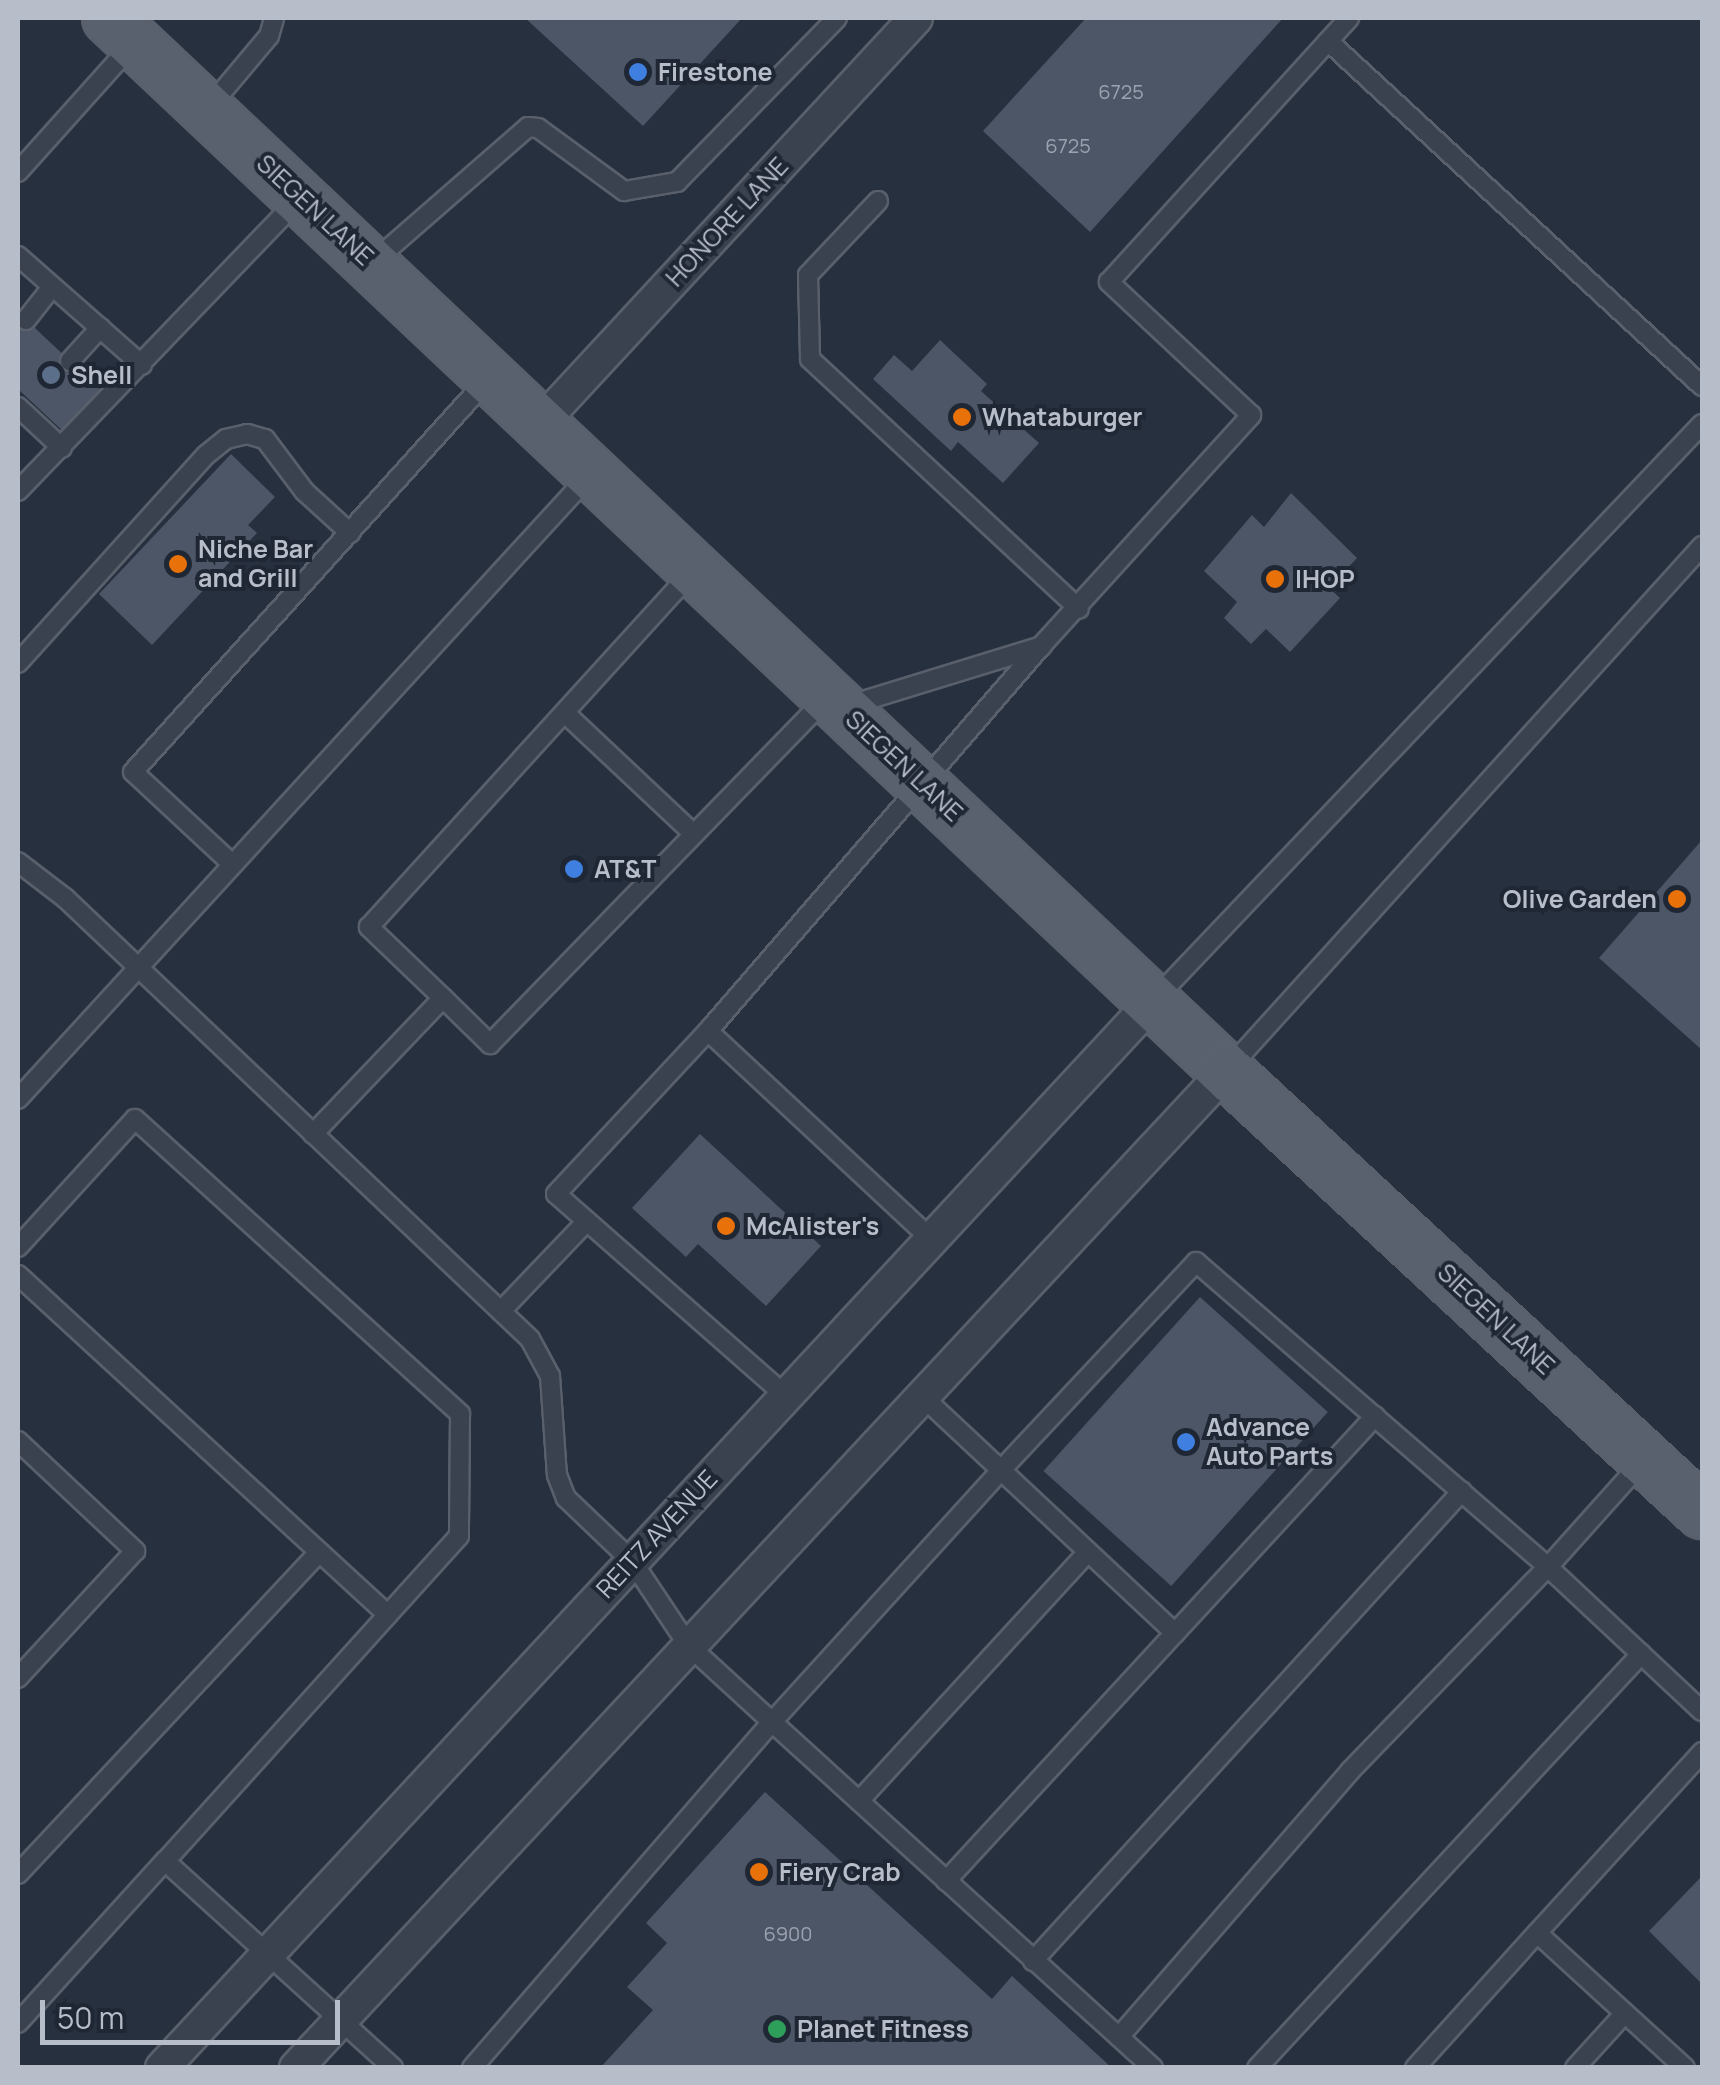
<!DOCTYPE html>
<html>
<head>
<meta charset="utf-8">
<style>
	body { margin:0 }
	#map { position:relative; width:1720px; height:2085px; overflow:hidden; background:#27303f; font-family:Manrope,sans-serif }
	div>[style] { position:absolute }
	.building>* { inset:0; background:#4d5667; transform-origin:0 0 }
	.roads { filter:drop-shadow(2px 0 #59606c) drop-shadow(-2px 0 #59606c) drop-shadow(0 2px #59606c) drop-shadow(0 -2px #59606c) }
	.lane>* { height:18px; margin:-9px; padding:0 9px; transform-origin:9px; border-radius:9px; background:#3b424f }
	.street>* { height:32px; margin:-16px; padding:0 16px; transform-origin:16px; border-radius:16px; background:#3b424f }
	.primary>* { height:52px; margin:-26px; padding:0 26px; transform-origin:26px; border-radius:26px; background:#59616f }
	.dots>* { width:28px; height:28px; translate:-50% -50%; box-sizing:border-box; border:5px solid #202734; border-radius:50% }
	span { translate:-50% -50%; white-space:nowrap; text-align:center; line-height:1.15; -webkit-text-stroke:8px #202734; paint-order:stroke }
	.number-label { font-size:20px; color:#9ca3b0 }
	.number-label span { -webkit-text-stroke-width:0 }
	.poi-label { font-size:25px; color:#b7bdc9; font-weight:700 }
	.left { translate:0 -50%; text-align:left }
	.right { translate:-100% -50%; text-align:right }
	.street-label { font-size:25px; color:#b7bdc9 }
	.frame { position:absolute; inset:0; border:20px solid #b7bdc9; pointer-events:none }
	.scale { position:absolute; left:40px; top:2000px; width:300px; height:45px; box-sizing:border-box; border:5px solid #b7bdc9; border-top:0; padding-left:12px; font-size:30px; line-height:35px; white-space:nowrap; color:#b7bdc9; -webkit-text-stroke:8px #202734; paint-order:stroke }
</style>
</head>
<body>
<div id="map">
	<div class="building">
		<div style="clip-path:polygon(525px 18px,742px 18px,643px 126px)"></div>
		<div style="clip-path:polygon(1086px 18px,1283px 18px,1090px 232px,983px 131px)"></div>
		<div style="clip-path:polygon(18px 312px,105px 394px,67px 435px,18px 389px)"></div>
		<div style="clip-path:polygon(940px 340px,987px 384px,981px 391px,1039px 443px,1003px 483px,958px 442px,951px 451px,873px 379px,894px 355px,912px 371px)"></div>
		<div style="clip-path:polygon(231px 454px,275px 497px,248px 525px,257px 533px,152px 645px,99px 594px)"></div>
		<div style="clip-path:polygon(1291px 493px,1357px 558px,1329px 588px,1340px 598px,1290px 652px,1266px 629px,1251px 644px,1224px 618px,1237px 602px,1204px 571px,1252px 515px,1264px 527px)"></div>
		<div style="clip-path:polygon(1702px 840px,1702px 1050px,1599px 958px)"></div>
		<div style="clip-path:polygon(700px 1134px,821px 1246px,766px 1306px,698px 1244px,686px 1257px,632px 1208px)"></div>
		<div style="left:1200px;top:1297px;width:172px;height:234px;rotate:42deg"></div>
		<div style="clip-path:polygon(765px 1792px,992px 1999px,1012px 1976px,1112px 2068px,600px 2068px,653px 2010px,627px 1987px,667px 1943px,646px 1923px)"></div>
		<div style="clip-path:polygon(1702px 1876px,1702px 1984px,1649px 1931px)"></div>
	</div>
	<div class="roads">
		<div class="lane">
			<div style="left:1328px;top:41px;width:509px;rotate:42.69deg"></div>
			<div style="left:211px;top:105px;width:90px;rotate:-50deg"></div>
			<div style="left:269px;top:36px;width:19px;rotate:-74deg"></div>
			<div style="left:18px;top:172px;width:169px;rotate:-48.1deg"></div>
			<div style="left:878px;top:201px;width:102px;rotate:133.4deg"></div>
			<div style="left:808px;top:275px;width:84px;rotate:88.6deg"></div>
			<div style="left:810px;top:359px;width:367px;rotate:42.9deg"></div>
			<div style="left:18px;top:256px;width:165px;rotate:41.3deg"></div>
			<div style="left:372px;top:263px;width:207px;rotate:-41.1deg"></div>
			<div style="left:528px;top:127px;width:10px;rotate:6deg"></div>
			<div style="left:538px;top:128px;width:107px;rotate:36.2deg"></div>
			<div style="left:624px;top:191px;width:54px;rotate:-9.6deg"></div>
			<div style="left:677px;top:182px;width:229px;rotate:-45.7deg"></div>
			<div style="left:26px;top:320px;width:42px;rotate:-51.8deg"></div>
			<div style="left:70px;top:361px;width:45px;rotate:-47.7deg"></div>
			<div style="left:18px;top:407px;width:60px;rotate:43deg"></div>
			<div style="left:18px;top:491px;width:402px;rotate:-46.1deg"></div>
			<div style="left:18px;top:663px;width:280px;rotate:-47.9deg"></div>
			<div style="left:206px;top:455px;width:26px;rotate:-39deg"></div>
			<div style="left:226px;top:439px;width:22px;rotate:-13deg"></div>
			<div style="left:247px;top:434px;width:19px;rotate:16deg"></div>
			<div style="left:265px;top:439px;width:66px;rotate:53deg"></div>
			<div style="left:305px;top:492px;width:61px;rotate:42.3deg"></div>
			<div style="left:847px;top:706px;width:204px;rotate:-17.1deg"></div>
			<div style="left:566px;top:714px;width:175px;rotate:43.2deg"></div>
			<div style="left:18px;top:862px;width:59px;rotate:37.5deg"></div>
			<div style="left:65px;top:898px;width:641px;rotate:43.48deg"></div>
			<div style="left:530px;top:1339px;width:42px;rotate:61.6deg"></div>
			<div style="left:550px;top:1376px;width:99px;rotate:86deg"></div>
			<div style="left:557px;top:1475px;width:25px;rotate:69deg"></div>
			<div style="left:566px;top:1498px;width:91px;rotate:43.7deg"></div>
			<div style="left:632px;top:1561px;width:101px;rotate:56.3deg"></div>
			<div style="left:688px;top:1645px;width:114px;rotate:42.5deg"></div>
			<div style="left:772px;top:1722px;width:341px;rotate:-47.7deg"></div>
			<div style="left:1001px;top:1470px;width:108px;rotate:-136.9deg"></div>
			<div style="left:230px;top:862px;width:132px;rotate:-137.1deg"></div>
			<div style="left:133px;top:772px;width:528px;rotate:-47.92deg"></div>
			<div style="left:443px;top:998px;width:103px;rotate:-136.2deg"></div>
			<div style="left:369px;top:927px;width:480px;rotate:-47.7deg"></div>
			<div style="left:1154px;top:1000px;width:795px;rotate:-46.43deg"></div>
			<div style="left:708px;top:1031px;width:305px;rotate:43deg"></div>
			<div style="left:1230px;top:1067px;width:703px;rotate:-47.82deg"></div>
			<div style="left:18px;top:1099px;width:844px;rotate:-47.5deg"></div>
			<div style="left:313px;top:1134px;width:188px;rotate:-46.3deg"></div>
			<div style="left:443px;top:998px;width:66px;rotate:44.4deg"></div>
			<div style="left:490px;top:1044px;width:480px;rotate:-45.8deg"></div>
			<div style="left:18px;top:1247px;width:173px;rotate:-47.6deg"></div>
			<div style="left:135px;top:1119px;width:439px;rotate:42.2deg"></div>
			<div style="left:460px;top:1414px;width:122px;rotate:90.5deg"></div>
			<div style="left:459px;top:1536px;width:438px;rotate:132.1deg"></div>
			<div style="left:165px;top:1861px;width:308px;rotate:42.2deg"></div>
			<div style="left:18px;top:1275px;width:502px;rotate:42.58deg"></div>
			<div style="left:501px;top:1311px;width:124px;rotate:-46.3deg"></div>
			<div style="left:786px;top:1396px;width:306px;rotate:-138.7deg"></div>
			<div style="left:556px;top:1194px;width:223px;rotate:-47deg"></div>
			<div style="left:708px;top:1031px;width:510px;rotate:-49.13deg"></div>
			<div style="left:1042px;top:645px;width:311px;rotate:-47.7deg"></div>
			<div style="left:1251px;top:415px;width:195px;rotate:-136.9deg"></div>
			<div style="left:1109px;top:282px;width:357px;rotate:-47.7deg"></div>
			<div style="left:18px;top:1441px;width:161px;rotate:43.2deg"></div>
			<div style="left:135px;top:1551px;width:173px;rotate:132.7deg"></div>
			<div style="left:1175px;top:1633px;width:295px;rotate:-47.3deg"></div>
			<div style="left:859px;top:1801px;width:338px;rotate:-47.4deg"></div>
			<div style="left:18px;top:1874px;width:441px;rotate:-46.9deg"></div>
			<div style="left:946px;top:1881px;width:338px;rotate:-47.3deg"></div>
			<div style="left:1175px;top:1633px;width:238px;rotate:-136.9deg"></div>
			<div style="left:1001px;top:1470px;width:285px;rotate:-46.8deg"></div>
			<div style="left:1196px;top:1262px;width:466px;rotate:40.9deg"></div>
			<div style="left:1548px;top:1567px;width:211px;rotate:43.1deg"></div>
			<div style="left:1033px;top:1961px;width:636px;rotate:-47.61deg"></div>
			<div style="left:18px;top:2023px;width:219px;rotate:-47.8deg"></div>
			<div style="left:1119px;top:2037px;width:352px;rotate:-49deg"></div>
			<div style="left:1350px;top:1771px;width:284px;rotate:-45.9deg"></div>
			<div style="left:1548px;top:1567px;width:142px;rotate:-48.1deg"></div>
			<div style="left:472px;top:2068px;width:458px;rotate:-49.1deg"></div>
			<div style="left:772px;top:1722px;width:515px;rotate:42.24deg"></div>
			<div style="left:1257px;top:2068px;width:565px;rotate:-47.15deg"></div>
			<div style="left:1415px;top:2068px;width:182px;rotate:-47.9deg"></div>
			<div style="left:1575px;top:2068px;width:74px;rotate:-47.7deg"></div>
			<div style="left:1685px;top:2068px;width:200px;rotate:-137.6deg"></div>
			<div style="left:1537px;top:1933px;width:245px;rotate:-47.6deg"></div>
		</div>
		<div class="street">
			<div style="left:538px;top:426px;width:556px;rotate:-47.19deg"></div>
			<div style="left:162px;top:2068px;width:1456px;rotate:-47.11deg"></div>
			<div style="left:296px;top:2068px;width:1363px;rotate:-46.99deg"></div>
		</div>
		<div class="primary">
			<div style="left:109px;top:18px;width:1535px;rotate:43.31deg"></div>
			<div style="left:1226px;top:1071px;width:649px;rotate:42.81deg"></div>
		</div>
	</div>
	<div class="dots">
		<div style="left:638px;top:72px;background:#3f7fe0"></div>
		<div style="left:51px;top:375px;background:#5c6f8a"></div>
		<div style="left:962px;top:417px;background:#e8710a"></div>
		<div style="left:178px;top:564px;background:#e8710a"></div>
		<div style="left:1275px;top:579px;background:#e8710a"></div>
		<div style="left:574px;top:869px;background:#3f7fe0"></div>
		<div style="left:1677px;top:899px;background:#e8710a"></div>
		<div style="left:726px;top:1226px;background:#e8710a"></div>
		<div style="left:1186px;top:1442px;background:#3f7fe0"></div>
		<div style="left:759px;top:1872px;background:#e8710a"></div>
		<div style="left:777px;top:2029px;background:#2e9e5b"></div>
	</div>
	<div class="number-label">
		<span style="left:1121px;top:91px">6725</span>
		<span style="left:1068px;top:145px">6725</span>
		<span style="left:788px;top:1933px">6900</span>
	</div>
	<div class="poi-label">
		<span class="left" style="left:658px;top:72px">Firestone</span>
		<span class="left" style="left:71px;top:375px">Shell</span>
		<span class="left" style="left:982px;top:417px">Whataburger</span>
		<span class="left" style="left:198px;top:564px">Niche Bar<br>and Grill</span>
		<span class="left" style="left:1295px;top:579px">IHOP</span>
		<span class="left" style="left:594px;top:869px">AT&amp;T</span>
		<span class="right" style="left:1657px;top:899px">Olive Garden</span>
		<span class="left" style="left:746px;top:1226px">McAlister's</span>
		<span class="left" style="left:1206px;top:1442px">Advance<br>Auto Parts</span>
		<span class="left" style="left:779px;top:1872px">Fiery Crab</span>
		<span class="left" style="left:797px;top:2029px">Planet Fitness</span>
	</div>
	<div class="street-label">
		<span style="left:315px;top:210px;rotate:43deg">SIEGEN LANE</span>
		<span style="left:727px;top:222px;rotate:-47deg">HONORE LANE</span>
		<span style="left:904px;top:766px;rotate:43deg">SIEGEN LANE</span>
		<span style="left:1496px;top:1319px;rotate:43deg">SIEGEN LANE</span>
		<span style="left:657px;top:1534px;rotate:-47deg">REITZ AVENUE</span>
	</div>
	<div class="frame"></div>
	<div class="scale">50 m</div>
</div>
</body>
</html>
